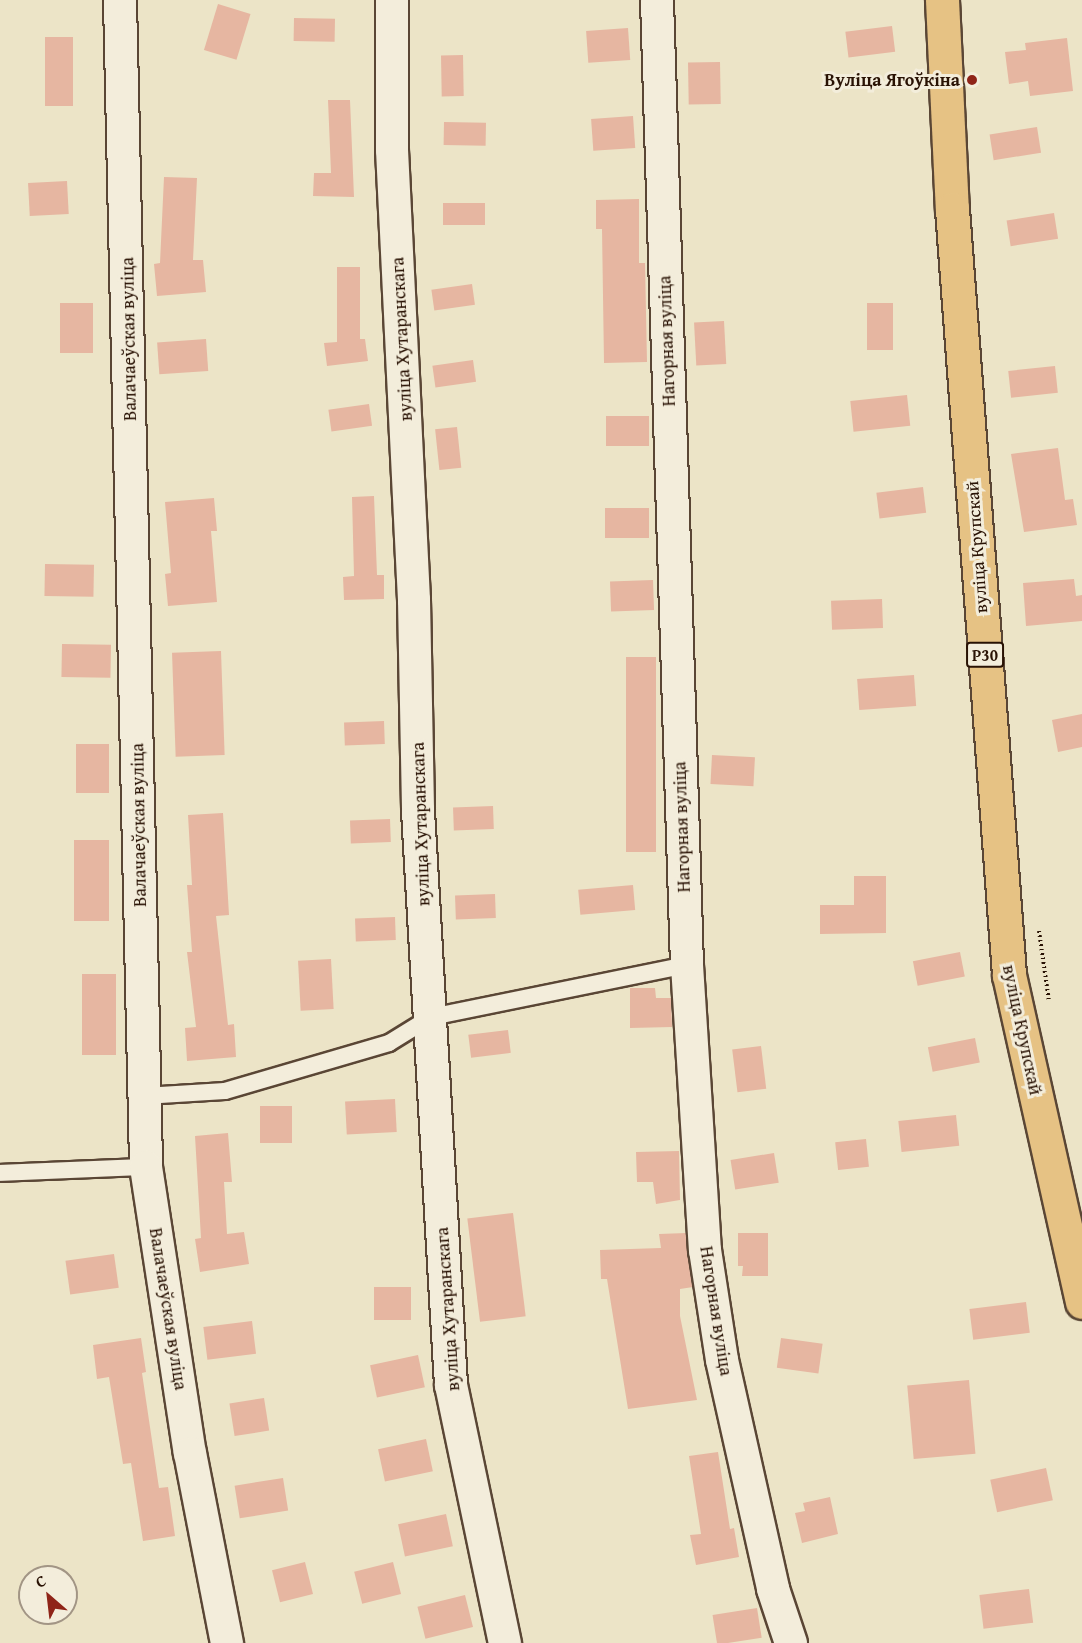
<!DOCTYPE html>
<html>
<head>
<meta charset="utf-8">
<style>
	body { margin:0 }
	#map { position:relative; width:1082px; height:1643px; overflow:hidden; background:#ece4c7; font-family:"Gentium Book Plus",serif }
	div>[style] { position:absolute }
	.building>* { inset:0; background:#e6b6a1; transform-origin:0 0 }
	.path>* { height:4px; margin-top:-2px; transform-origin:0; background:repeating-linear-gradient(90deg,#291204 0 1.5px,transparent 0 4.5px) }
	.roads { filter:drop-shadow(2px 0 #5a4635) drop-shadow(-2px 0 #5a4635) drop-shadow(0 2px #5a4635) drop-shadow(0 -2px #5a4635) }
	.lane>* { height:16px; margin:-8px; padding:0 8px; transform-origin:8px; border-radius:8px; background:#f3eddb }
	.street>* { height:32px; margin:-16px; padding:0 16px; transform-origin:16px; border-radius:16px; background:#f3eddb }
	.primary>* { height:33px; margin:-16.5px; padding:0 16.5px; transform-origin:16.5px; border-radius:16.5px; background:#e6c284 }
	.dots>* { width:16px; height:16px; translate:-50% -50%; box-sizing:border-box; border:3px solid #f3eddb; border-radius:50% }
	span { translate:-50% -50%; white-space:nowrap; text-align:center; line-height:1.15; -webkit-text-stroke:6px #f3eddb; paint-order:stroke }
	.shield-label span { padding:2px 4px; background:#f3eddb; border:2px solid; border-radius:4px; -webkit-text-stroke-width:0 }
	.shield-label { font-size:16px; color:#291204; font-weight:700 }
	.poi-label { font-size:18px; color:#291204; font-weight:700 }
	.right { translate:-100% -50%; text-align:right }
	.street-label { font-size:18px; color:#291204 }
	.north { position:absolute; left:18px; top:1565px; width:60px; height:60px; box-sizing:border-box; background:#f3eddb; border:2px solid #a29585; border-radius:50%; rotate:332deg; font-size:16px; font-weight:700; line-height:24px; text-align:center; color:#291204 }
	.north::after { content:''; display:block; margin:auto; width:21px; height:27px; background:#8f2418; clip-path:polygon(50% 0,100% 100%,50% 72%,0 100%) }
</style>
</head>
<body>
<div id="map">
	<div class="building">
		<div style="left:218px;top:4px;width:34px;height:48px;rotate:17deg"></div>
		<div style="left:294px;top:18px;width:41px;height:23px;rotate:1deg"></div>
		<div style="left:892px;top:26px;width:26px;height:47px;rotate:83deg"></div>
		<div style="left:628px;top:28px;width:32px;height:42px;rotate:86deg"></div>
		<div style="left:45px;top:37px;width:28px;height:69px"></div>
		<div style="clip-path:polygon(1067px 38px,1073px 91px,1030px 96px,1028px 81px,1009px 84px,1005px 52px,1026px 50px,1025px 43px)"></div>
		<div style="left:463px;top:55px;width:41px;height:22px;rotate:89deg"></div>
		<div style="left:720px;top:62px;width:42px;height:32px;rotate:89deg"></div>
		<div style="clip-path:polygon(328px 100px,350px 100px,354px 197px,313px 196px,314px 173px,331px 173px)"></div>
		<div style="left:633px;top:116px;width:32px;height:42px;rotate:86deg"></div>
		<div style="left:444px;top:122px;width:42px;height:23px;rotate:1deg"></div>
		<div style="left:1037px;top:127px;width:26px;height:48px;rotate:81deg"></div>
		<div style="clip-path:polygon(164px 177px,197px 178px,193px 260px,203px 260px,206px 292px,157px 296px,154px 264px,160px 263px)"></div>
		<div style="left:67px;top:181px;width:33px;height:39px;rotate:87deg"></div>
		<div style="clip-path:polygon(639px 199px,639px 263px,645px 263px,647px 362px,604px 363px,602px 229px,596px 229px,596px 200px)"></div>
		<div style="left:443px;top:203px;width:42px;height:22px"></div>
		<div style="left:1054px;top:213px;width:26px;height:48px;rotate:81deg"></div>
		<div style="clip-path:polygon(337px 267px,360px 267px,360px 339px,365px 339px,368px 361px,327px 366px,324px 343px,337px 342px)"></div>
		<div style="left:472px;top:284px;width:21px;height:41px;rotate:82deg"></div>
		<div style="left:93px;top:303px;width:50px;height:33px;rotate:90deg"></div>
		<div style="left:867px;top:303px;width:26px;height:47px"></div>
		<div style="left:724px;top:321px;width:43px;height:30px;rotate:87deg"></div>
		<div style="left:206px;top:339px;width:32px;height:49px;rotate:86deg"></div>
		<div style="left:473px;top:360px;width:22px;height:41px;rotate:82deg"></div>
		<div style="left:1055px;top:366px;width:27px;height:47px;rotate:84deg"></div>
		<div style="left:907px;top:395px;width:31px;height:57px;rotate:84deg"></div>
		<div style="left:369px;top:404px;width:22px;height:41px;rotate:82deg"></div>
		<div style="left:606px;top:416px;width:43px;height:30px"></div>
		<div style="left:457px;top:427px;width:41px;height:22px;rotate:84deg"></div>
		<div style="clip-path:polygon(1058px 448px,1065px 500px,1073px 499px,1077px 525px,1024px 532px,1011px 454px)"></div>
		<div style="left:923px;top:487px;width:26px;height:47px;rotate:83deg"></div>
		<div style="clip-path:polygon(374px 496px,377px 575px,384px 575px,384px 599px,344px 600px,343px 577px,354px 576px,352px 497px)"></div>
		<div style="clip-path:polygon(214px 498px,217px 531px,211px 531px,217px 602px,168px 606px,165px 574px,171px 573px,165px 502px)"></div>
		<div style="left:605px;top:508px;width:44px;height:30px"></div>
		<div style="left:45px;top:564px;width:49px;height:32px;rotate:1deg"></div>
		<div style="clip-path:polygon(1074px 579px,1076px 596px,1082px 595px,1082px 621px,1026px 626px,1023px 583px)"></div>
		<div style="left:653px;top:580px;width:30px;height:43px;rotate:88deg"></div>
		<div style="left:882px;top:599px;width:29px;height:51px;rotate:88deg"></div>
		<div style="left:62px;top:644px;width:49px;height:33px;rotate:1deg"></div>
		<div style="left:221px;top:651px;width:104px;height:49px;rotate:88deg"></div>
		<div style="left:626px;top:657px;width:30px;height:195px"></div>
		<div style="left:914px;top:675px;width:31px;height:57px;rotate:86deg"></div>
		<div style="clip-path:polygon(1082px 714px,1082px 747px,1058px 752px,1052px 720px)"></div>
		<div style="left:384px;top:721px;width:23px;height:40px;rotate:88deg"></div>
		<div style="left:76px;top:744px;width:33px;height:49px"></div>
		<div style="left:712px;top:755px;width:43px;height:29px;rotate:3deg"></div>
		<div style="left:493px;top:806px;width:23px;height:40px;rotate:88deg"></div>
		<div style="clip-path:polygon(223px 813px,229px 915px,216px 916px,228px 1025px,234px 1024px,236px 1057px,187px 1061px,185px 1028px,196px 1027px,187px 952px,192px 952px,187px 885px,192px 885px,188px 815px)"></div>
		<div style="left:390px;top:819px;width:23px;height:40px;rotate:88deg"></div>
		<div style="left:74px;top:840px;width:35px;height:81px"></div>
		<div style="clip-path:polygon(854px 876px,886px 876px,886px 933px,820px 934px,820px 905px,854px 905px)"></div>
		<div style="left:633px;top:885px;width:25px;height:55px;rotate:85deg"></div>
		<div style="left:495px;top:894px;width:24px;height:40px;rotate:88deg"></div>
		<div style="left:395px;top:917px;width:23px;height:40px;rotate:88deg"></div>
		<div style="left:960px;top:952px;width:25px;height:48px;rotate:79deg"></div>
		<div style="left:331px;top:959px;width:50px;height:33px;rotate:87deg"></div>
		<div style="left:82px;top:974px;width:34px;height:81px"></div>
		<div style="clip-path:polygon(630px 988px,655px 988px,656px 998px,671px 998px,672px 1027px,630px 1028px)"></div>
		<div style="left:508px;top:1030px;width:23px;height:40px;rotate:83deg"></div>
		<div style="left:975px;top:1038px;width:25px;height:48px;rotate:79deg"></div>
		<div style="left:761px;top:1046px;width:43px;height:29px;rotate:83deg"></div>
		<div style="left:395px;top:1099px;width:33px;height:50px;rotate:87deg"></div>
		<div style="left:260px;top:1106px;width:32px;height:37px"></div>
		<div style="left:956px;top:1115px;width:31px;height:58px;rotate:84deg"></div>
		<div style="clip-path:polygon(228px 1133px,232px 1182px,224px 1182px,227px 1234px,244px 1232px,249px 1264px,200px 1272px,195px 1239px,201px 1238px,195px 1136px)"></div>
		<div style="left:866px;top:1139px;width:28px;height:31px;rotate:84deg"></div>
		<div style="clip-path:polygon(679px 1151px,680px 1200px,656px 1204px,653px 1182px,637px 1182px,636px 1152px)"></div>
		<div style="left:774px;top:1153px;width:30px;height:44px;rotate:81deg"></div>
		<div style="left:513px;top:1213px;width:104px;height:46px;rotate:83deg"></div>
		<div style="clip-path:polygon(686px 1233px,693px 1287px,680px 1289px,680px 1316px,697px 1400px,628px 1409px,607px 1279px,601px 1279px,600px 1250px,661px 1248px,659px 1234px)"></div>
		<div style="clip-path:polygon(738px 1233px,768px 1233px,768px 1276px,742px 1276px,743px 1266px,738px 1266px)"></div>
		<div style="left:114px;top:1254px;width:34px;height:49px;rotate:82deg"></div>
		<div style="left:374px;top:1287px;width:37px;height:33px"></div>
		<div style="left:1026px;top:1302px;width:31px;height:57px;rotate:83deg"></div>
		<div style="left:252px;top:1321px;width:33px;height:49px;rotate:83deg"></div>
		<div style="clip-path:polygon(141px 1338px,146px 1372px,142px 1373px,159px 1488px,168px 1487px,175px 1536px,143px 1541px,131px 1463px,123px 1464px,109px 1377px,97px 1379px,93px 1345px)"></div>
		<div style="left:781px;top:1338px;width:42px;height:30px;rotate:8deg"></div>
		<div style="left:418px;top:1355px;width:33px;height:49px;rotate:78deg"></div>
		<div style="left:969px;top:1380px;width:74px;height:62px;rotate:85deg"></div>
		<div style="left:264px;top:1398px;width:33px;height:35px;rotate:81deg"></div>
		<div style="left:426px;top:1439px;width:33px;height:49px;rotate:78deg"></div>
		<div style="clip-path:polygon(718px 1452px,730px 1529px,734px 1528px,739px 1557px,696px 1565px,690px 1535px,701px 1534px,689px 1456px)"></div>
		<div style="left:1046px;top:1468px;width:33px;height:57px;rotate:78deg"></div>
		<div style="left:283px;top:1478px;width:33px;height:49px;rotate:81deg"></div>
		<div style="clip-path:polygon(830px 1497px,838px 1534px,802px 1543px,795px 1513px,805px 1511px,803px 1503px)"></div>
		<div style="left:446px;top:1514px;width:33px;height:49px;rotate:78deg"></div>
		<div style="left:305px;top:1562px;width:33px;height:34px;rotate:76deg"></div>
		<div style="left:393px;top:1562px;width:33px;height:40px;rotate:76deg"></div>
		<div style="left:1029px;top:1589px;width:34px;height:50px;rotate:83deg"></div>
		<div style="left:465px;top:1595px;width:33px;height:49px;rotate:76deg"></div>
		<div style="left:757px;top:1608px;width:30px;height:45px;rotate:81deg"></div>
	</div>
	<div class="path">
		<div style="left:1039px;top:931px;width:71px;rotate:81.9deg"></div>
	</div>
	<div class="roads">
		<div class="lane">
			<div style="left:144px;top:1096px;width:81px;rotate:-3.5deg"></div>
			<div style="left:225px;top:1091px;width:171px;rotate:-16.3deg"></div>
			<div style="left:389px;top:1043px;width:49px;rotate:-31.8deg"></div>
			<div style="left:431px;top:1017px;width:261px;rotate:-11.5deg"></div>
			<div style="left:0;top:1173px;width:146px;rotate:-2.4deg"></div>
		</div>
		<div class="street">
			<div style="left:120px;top:0;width:1167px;rotate:88.72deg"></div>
			<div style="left:146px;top:1167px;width:289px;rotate:81.3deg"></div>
			<div style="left:190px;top:1453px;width:194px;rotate:79deg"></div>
			<div style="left:392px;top:0;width:150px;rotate:90deg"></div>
			<div style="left:392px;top:150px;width:451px;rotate:87.2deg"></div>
			<div style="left:414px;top:600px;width:211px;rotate:88.9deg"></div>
			<div style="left:418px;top:811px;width:575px;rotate:86.71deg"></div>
			<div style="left:451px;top:1385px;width:264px;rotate:78.2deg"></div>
			<div style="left:657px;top:0;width:965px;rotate:88.22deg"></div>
			<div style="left:687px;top:965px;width:286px;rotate:86.4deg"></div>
			<div style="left:705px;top:1250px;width:111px;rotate:81.2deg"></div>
			<div style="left:722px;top:1360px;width:235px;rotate:77.4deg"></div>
			<div style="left:773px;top:1589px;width:57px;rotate:71.6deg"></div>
		</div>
		<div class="primary">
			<div style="left:942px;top:0;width:209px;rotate:87.3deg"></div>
			<div style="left:952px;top:209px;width:768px;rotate:85.74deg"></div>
			<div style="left:1009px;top:975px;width:335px;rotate:77.4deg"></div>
		</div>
	</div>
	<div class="dots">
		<div style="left:972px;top:80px;background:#8f2418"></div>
	</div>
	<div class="shield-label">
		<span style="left:985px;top:655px">Р30</span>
	</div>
	<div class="poi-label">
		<span class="right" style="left:960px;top:80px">Вуліца Ягоўкіна</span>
	</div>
	<div class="street-label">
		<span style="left:129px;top:339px;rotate:-91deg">Валачаеўская вуліца</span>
		<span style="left:402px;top:339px;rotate:-93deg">вуліца Хутаранскага</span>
		<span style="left:667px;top:341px;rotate:-92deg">Нагорная вуліца</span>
		<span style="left:977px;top:547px;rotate:-94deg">вуліца Крупскай</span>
		<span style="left:421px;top:824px;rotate:-92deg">вуліца Хутаранскага</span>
		<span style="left:139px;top:825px;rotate:-91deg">Валачаеўская вуліца</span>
		<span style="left:682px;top:827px;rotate:-92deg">Нагорная вуліца</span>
		<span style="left:1022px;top:1030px;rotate:78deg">вуліца Крупскай</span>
		<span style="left:168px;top:1309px;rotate:81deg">Валачаеўская вуліца</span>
		<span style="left:448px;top:1309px;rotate:-94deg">вуліца Хутаранскага</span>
		<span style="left:716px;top:1311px;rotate:81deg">Нагорная вуліца</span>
	</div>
	<div class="north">С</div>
</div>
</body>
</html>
